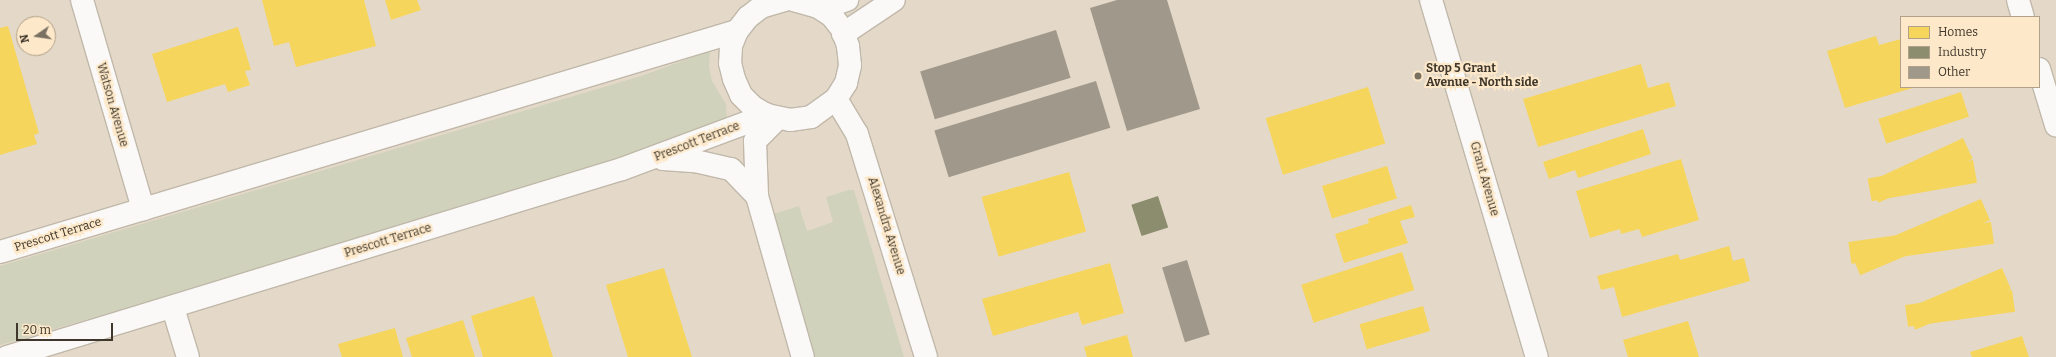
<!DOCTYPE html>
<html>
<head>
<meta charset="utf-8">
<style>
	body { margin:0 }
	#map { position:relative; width:2056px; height:357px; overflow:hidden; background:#e4d9c8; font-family:Bitter,serif }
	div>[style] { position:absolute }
	.green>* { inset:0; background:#d0d2bb }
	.homes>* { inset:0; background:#f6d55c; transform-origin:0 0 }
	.industry>* { inset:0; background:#8c8c6e; transform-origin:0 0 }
	.building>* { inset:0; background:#a0988b; transform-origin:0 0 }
	.roads { filter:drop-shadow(1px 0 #c0b8aa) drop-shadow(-1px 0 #c0b8aa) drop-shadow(0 1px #c0b8aa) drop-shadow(0 -1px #c0b8aa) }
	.minor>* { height:22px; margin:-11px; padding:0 11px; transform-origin:11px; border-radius:11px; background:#fbf9f7 }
	.dots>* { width:11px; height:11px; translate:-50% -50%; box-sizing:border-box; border:2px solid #fde8c9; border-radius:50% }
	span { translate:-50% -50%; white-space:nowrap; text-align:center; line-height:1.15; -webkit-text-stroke:4px #fde8c9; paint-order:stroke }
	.poi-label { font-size:12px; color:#3f372b; font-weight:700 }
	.left { translate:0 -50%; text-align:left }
	.street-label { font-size:12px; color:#3f372b }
	.legend { position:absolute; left:1900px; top:16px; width:140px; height:72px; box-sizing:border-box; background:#fde8c9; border:1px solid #b1a18a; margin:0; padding:5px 7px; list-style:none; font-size:12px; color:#3f372b }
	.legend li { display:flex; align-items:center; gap:8px; height:20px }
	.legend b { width:20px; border:1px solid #b1a18a }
	.north { position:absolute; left:16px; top:16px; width:40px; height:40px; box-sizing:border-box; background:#fde8c9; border:1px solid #b1a18a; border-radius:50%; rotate:257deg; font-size:11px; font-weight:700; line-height:16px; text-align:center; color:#3f372b }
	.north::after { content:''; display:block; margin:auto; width:14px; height:18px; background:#797062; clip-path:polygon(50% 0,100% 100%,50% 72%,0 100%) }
	.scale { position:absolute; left:16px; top:323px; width:97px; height:18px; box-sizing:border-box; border:2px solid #3f372b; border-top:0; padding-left:5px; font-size:12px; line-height:14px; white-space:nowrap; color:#3f372b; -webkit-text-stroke:3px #fde8c9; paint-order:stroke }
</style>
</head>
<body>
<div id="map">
	<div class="green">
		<div style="clip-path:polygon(710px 51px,709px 67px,712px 81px,726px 104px,727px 120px,559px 181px,0 345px,0 266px,641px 76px)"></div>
		<div style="clip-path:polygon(849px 190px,854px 190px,904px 357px,813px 357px,770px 215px,799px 206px,807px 231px,833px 222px,826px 197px)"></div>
	</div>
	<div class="homes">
		<div style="clip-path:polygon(262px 0,364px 0,376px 46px,296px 67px,289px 42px,274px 46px)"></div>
		<div style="clip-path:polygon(385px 0,417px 0,421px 10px,391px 20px)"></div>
		<div style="clip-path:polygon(8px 26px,39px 133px,34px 135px,37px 144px,0 155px,0 28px)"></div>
		<div style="clip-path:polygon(238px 27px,251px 70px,245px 71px,250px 85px,228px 92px,225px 84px,167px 102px,152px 54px)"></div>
		<div style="clip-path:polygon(1876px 36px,1879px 45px,1901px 39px,1901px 87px,1916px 87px,1845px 108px,1827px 51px)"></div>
		<div style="clip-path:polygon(1641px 64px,1648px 88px,1669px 82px,1676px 106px,1538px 147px,1523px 99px)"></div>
		<div style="left:1368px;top:87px;width:59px;height:107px;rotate:73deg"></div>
		<div style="left:1961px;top:92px;width:26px;height:87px;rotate:72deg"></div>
		<div style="clip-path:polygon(1643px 129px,1651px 154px,1578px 178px,1575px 170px,1549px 179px,1543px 162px)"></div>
		<div style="left:1963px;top:138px;width:23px;height:104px;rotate:65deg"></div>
		<div style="clip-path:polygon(1681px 159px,1699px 220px,1642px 237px,1639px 229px,1621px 234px,1620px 229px,1590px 238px,1576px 191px)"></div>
		<div style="left:1973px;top:160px;width:23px;height:107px;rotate:80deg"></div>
		<div style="left:1387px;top:166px;width:34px;height:68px;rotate:73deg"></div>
		<div style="left:1069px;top:172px;width:62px;height:91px;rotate:74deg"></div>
		<div style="left:1981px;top:199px;width:23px;height:141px;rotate:67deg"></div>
		<div style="clip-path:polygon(1411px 205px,1415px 217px,1400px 221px,1408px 243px,1344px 263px,1335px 234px,1369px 223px,1368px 219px)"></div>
		<div style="left:1991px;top:222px;width:22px;height:144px;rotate:82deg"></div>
		<div style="clip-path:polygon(1729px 246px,1733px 261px,1744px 258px,1750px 281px,1622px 317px,1614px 287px,1601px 290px,1597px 276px,1678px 254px,1680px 260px)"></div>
		<div style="left:1402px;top:252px;width:40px;height:106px;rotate:72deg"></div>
		<div style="clip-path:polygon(1110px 263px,1124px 313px,1082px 325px,1078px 312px,993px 336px,982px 299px)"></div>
		<div style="clip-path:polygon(664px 268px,692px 357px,628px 357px,606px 285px)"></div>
		<div style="left:2002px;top:268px;width:23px;height:104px;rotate:67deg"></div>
		<div style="left:2012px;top:290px;width:22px;height:108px;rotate:82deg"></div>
		<div style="clip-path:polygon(534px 296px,553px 357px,483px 357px,471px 316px)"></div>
		<div style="left:1423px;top:306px;width:26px;height:66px;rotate:74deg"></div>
		<div style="clip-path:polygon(463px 320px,475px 357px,412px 357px,406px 338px)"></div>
		<div style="clip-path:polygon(1688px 321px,1699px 357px,1628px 357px,1623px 340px)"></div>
		<div style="clip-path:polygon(395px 328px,403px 357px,342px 357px,338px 344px)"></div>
		<div style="clip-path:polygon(1127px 335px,1133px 357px,1087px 357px,1084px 347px)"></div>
		<div style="clip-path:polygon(2022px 336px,2029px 357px,1972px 357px,1970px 352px)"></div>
	</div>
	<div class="industry">
		<div style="left:1158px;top:196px;width:33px;height:28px;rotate:72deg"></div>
	</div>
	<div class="building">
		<div style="clip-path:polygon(1117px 0,1167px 0,1200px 109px,1127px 131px,1090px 8px)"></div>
		<div style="left:1056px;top:30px;width:50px;height:142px;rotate:73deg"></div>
		<div style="left:1096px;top:81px;width:49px;height:169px;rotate:73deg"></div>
		<div style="left:1187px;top:260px;width:78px;height:26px;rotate:73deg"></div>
	</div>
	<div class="roads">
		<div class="minor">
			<div style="left:82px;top:0;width:218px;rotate:73.7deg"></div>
			<div style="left:785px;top:0;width:25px;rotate:164deg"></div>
			<div style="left:761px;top:7px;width:16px;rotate:142deg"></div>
			<div style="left:748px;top:17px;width:18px;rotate:128deg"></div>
			<div style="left:737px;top:31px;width:16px;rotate:112deg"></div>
			<div style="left:731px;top:46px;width:17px;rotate:93deg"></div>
			<div style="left:730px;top:63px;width:16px;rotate:76deg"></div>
			<div style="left:734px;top:79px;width:17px;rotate:66deg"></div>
			<div style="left:741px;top:95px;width:17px;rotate:45deg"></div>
			<div style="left:753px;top:107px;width:16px;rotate:30deg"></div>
			<div style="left:767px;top:115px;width:24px;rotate:12deg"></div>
			<div style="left:790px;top:120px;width:21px;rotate:-8deg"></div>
			<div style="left:811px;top:117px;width:31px;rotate:-36deg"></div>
			<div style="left:836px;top:99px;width:19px;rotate:-58deg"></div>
			<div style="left:846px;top:83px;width:18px;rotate:-77deg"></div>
			<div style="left:850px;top:65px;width:19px;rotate:-96deg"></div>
			<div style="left:848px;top:46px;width:18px;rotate:-109deg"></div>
			<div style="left:842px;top:29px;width:16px;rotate:-128deg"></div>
			<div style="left:832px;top:16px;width:17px;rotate:-147deg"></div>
			<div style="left:818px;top:7px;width:25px;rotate:-164deg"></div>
			<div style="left:1431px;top:0;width:372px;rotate:73.5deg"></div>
			<div style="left:2018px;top:0;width:18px;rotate:74deg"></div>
			<div style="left:822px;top:9px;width:27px;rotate:-20deg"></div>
			<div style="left:843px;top:34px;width:61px;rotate:-33.7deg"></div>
			<div style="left:2039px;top:69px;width:59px;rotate:73.1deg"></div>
			<div style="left:836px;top:99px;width:41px;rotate:59deg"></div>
			<div style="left:857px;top:134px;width:233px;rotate:72.8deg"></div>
			<div style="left:777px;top:119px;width:31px;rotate:135deg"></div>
			<div style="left:755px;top:141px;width:55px;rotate:87.9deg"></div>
			<div style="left:757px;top:196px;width:167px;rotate:74.1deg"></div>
			<div style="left:663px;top:159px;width:32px;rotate:4deg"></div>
			<div style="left:695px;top:161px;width:37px;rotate:13deg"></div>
			<div style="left:731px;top:169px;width:37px;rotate:46deg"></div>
			<div style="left:0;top:252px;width:769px;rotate:-16.69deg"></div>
			<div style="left:173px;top:308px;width:51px;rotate:73deg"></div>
			<div style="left:7px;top:357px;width:643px;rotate:-17deg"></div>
			<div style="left:622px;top:169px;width:155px;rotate:-20.4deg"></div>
		</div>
	</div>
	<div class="dots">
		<div style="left:1418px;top:76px;background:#797062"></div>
	</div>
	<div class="poi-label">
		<span class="left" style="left:1426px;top:76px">Stop 5 Grant<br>Avenue - North side</span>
	</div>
	<div class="street-label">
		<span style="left:112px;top:105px;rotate:74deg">Watson Avenue</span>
		<span style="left:697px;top:142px;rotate:-21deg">Prescott Terrace</span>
		<span style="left:1484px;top:179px;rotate:74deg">Grant Avenue</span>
		<span style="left:886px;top:226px;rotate:73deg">Alexandra Avenue</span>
		<span style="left:58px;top:235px;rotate:-17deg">Prescott Terrace</span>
		<span style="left:388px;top:241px;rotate:-17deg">Prescott Terrace</span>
	</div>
	<ul class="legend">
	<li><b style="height:11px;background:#f6d55c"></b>Homes</li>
	<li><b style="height:11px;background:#8c8c6e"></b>Industry</li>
	<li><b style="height:11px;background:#a0988b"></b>Other</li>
	</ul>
	<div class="north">N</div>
	<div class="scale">20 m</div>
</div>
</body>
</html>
